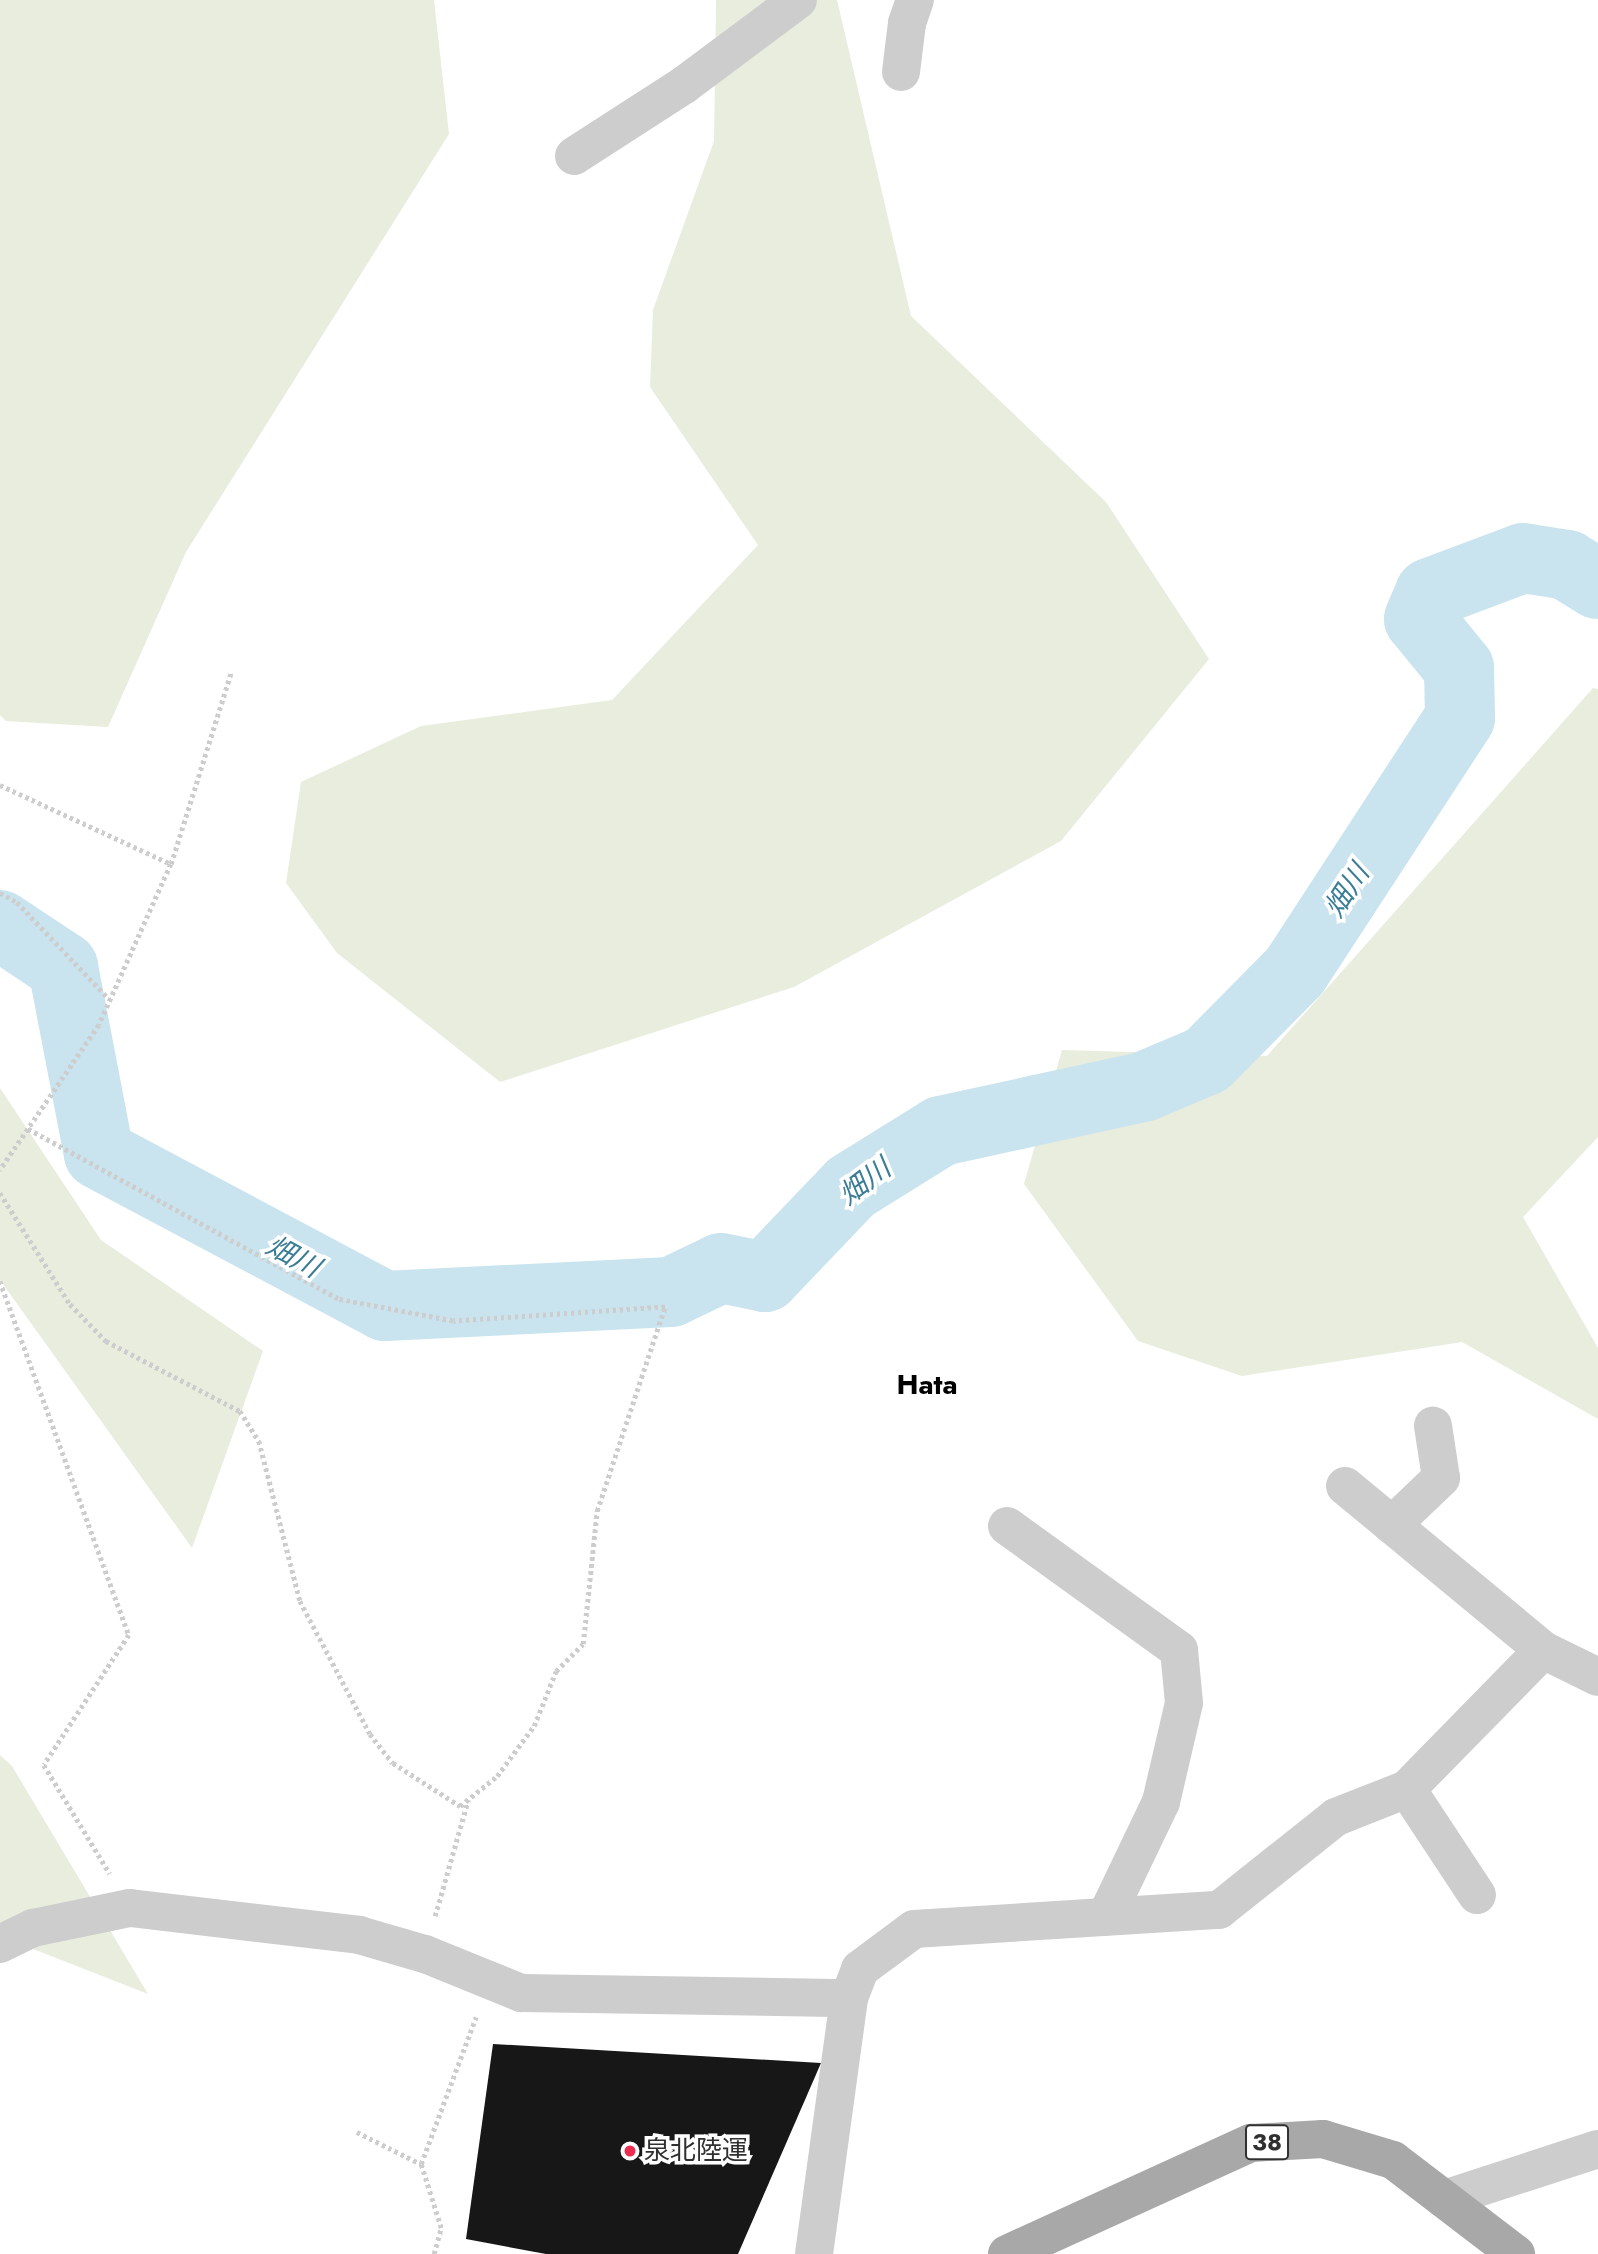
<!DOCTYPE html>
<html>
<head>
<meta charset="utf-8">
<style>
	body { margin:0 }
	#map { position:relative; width:1598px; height:2254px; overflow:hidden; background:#fff; font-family:Jost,"Noto Sans JP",sans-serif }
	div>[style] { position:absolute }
	.green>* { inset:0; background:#e8edde }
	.river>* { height:70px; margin:-35px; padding:0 35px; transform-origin:35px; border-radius:35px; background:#c9e4ee }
	.building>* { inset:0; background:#171717 }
	.path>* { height:4.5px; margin-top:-2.25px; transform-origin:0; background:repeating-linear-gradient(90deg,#cdcdcd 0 3.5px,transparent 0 7px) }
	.minor>* { height:38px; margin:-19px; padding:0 19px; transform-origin:19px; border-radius:19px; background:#cdcdcd }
	.major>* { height:38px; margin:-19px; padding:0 19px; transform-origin:19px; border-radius:19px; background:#a8a8a8 }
	.dots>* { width:19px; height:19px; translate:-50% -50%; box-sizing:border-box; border:4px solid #fff; border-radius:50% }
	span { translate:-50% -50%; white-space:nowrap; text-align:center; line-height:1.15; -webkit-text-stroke:7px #fff; paint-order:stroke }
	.shield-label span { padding:2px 5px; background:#fff; border:2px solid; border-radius:5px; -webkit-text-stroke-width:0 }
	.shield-label { font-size:24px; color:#303030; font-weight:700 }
	.poi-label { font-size:26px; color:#303030 }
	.left { translate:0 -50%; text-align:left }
	.water-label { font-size:28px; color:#3a7d96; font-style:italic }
	.neighbourhood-label { font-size:28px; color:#000; font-weight:700 }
</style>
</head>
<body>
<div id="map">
	<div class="green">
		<div style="clip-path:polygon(0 0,434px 0,449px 134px,186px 552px,108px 727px,6px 721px,0 715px)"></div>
		<div style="clip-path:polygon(716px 0,837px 0,911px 316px,1106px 502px,1209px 659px,1061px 841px,794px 987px,500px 1082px,337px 953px,286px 883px,301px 782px,421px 726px,612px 700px,758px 545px,650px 387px,653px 310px,714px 141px)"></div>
		<div style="clip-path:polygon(1593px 688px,1598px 689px,1598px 1137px,1523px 1217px,1598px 1348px,1598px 1419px,1462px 1342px,1242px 1376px,1138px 1341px,1024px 1184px,1062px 1050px,1267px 1056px)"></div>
		<div style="clip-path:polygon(0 1088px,101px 1240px,263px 1351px,192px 1548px,0 1280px)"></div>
		<div style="clip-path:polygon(0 1755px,12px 1766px,148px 1994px,0 1936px)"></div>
	</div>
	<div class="river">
		<div style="left:0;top:925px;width:76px;rotate:33.7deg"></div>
		<div style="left:63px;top:967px;width:190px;rotate:79.1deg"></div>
		<div style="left:99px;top:1154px;width:324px;rotate:28deg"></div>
		<div style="left:385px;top:1306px;width:286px;rotate:-2.8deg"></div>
		<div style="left:671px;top:1292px;width:55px;rotate:-25.6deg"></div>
		<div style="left:721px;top:1268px;width:45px;rotate:11.6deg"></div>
		<div style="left:765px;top:1277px;width:124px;rotate:-46.3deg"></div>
		<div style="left:851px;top:1187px;width:106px;rotate:-31.9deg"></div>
		<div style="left:941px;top:1131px;width:207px;rotate:-12.3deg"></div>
		<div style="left:1143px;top:1087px;width:69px;rotate:-22.9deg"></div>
		<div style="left:1207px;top:1060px;width:125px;rotate:-45.3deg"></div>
		<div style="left:1295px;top:971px;width:302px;rotate:-56.9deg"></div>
		<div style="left:1460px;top:718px;width:50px;rotate:-91.1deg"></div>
		<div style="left:1459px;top:668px;width:63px;rotate:-129.2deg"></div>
		<div style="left:1419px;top:619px;width:28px;rotate:-67deg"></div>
		<div style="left:1430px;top:593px;width:99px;rotate:-20.6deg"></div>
		<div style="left:1523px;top:558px;width:45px;rotate:9deg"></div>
		<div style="left:1567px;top:565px;width:36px;rotate:32deg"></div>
	</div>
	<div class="building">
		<div style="clip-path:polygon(493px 2044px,821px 2063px,738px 2254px,546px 2254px,466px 2239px)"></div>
	</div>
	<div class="path">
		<div style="left:0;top:785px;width:188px;rotate:24.8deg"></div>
		<div style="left:171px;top:864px;width:176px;rotate:114.1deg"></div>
		<div style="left:99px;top:1025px;width:176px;rotate:124.3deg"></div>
		<div style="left:171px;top:864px;width:200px;rotate:-72.6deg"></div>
		<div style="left:0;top:893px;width:19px;rotate:28deg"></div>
		<div style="left:17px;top:902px;width:134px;rotate:46.5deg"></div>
		<div style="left:0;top:1193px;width:131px;rotate:57.8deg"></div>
		<div style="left:70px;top:1304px;width:52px;rotate:45.8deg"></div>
		<div style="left:106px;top:1341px;width:151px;rotate:27.6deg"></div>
		<div style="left:240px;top:1411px;width:36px;rotate:58deg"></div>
		<div style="left:259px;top:1441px;width:165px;rotate:75.6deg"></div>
		<div style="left:300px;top:1601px;width:150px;rotate:62.2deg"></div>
		<div style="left:370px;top:1734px;width:37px;rotate:52deg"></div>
		<div style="left:393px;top:1763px;width:80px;rotate:32.7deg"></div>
		<div style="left:460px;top:1806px;width:48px;rotate:-39deg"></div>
		<div style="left:497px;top:1776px;width:62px;rotate:-53.5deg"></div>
		<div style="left:534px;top:1726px;width:59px;rotate:-68.2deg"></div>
		<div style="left:556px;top:1671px;width:38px;rotate:-45deg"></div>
		<div style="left:583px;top:1644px;width:134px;rotate:-84deg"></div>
		<div style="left:597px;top:1511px;width:215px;rotate:-71.6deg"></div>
		<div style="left:665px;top:1307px;width:212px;rotate:176.2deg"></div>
		<div style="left:453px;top:1321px;width:117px;rotate:-169.2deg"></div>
		<div style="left:338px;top:1299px;width:354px;rotate:-151.3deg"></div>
		<div style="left:0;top:1281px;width:377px;rotate:70deg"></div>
		<div style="left:129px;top:1635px;width:155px;rotate:123.2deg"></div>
		<div style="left:44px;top:1765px;width:127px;rotate:58.8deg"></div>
		<div style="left:435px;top:1916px;width:121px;rotate:-74.1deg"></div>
		<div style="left:357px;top:2132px;width:72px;rotate:26.6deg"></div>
		<div style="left:434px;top:2254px;width:27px;rotate:-75deg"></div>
		<div style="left:441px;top:2228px;width:67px;rotate:-107.4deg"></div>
		<div style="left:421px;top:2164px;width:157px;rotate:-69.5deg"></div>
	</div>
	<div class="minor">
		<div style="left:901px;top:72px;width:49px;rotate:-83deg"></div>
		<div style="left:907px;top:23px;width:24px;rotate:-71deg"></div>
		<div style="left:574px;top:156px;width:131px;rotate:-32.8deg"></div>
		<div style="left:684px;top:85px;width:142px;rotate:-36.7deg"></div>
		<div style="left:1345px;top:1486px;width:257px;rotate:39.6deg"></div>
		<div style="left:1543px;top:1650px;width:61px;rotate:26.1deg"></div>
		<div style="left:1392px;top:1525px;width:68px;rotate:-43.8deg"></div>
		<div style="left:1441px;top:1478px;width:53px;rotate:-98.7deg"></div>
		<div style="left:1007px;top:1526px;width:212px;rotate:35.8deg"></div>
		<div style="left:1179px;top:1650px;width:53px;rotate:84.6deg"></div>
		<div style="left:1184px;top:1703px;width:102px;rotate:103.1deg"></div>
		<div style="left:1161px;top:1802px;width:127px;rotate:115.6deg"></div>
		<div style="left:1407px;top:1789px;width:127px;rotate:56.6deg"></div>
		<div style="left:0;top:1944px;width:37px;rotate:-26deg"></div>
		<div style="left:33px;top:1928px;width:99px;rotate:-11.7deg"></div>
		<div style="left:130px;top:1908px;width:231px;rotate:6.7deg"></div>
		<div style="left:359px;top:1935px;width:69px;rotate:16.1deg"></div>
		<div style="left:425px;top:1954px;width:104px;rotate:22.1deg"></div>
		<div style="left:521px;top:1993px;width:328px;rotate:0.9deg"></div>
		<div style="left:1444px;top:2199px;width:162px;rotate:-18deg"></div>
		<div style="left:814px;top:2254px;width:258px;rotate:-82.2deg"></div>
		<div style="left:849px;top:1998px;width:31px;rotate:-69deg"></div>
		<div style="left:860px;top:1969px;width:67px;rotate:-36.5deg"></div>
		<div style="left:914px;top:1929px;width:306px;rotate:-3.6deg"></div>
		<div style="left:1219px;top:1910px;width:149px;rotate:-38.5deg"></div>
		<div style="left:1336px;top:1817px;width:76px;rotate:-21.5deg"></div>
		<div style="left:1407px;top:1789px;width:194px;rotate:-45.6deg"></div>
	</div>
	<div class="major">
		<div style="left:1007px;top:2254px;width:268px;rotate:-24.5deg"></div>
		<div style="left:1251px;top:2143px;width:72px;rotate:-3.2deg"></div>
		<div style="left:1323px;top:2139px;width:73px;rotate:16.7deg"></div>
		<div style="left:1393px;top:2160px;width:155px;rotate:37.4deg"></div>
	</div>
	<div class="dots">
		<div style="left:630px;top:2151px;background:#ec2d52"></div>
	</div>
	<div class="shield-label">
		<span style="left:1267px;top:2142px">38</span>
	</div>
	<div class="poi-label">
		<span class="left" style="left:644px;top:2151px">泉北陸運</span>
	</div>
	<div class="water-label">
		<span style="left:1347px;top:891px;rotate:-57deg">畑川</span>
		<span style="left:865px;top:1182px;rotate:-37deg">畑川</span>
		<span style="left:293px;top:1257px;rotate:28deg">畑川</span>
	</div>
	<div class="neighbourhood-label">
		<span style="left:927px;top:1385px">Hata</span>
	</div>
</div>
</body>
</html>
